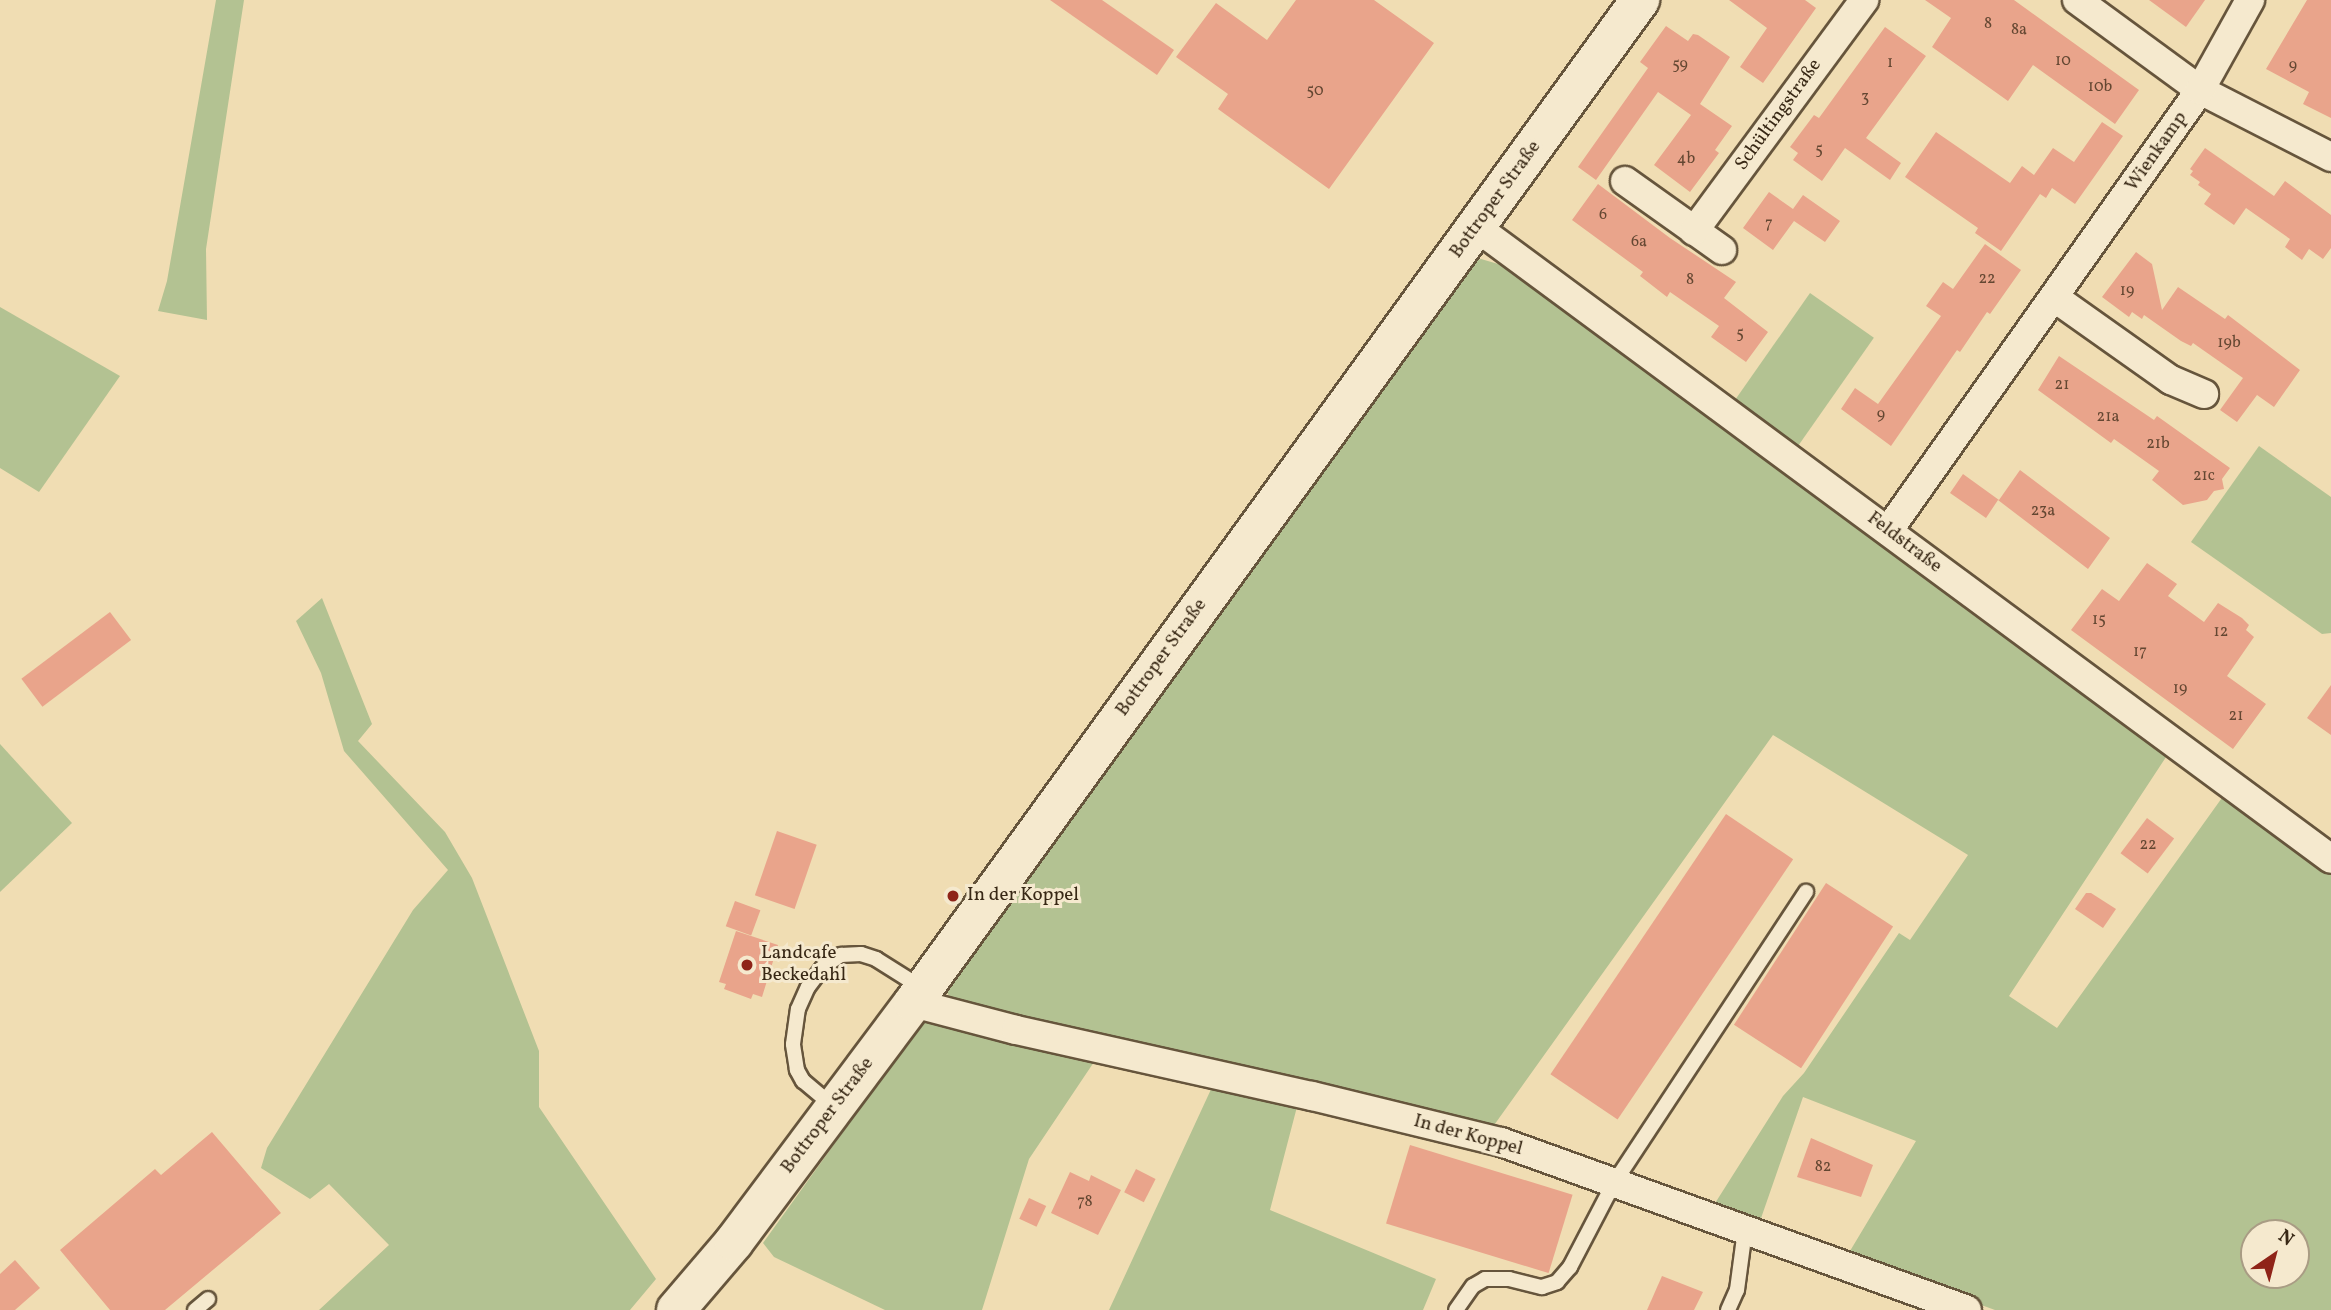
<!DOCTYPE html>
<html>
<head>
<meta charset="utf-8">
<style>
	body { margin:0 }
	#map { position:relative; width:2331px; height:1310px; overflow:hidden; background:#f0ddb3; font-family:Vollkorn,serif }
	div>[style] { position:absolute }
	.green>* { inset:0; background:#b3c292; transform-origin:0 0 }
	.building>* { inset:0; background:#e9a48b; transform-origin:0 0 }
	.roads { filter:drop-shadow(2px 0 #66553c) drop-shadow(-2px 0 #66553c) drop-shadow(0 2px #66553c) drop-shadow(0 -2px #66553c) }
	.lane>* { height:14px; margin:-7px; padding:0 7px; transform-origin:7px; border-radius:7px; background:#f5e9ce }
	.street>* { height:28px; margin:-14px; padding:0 14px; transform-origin:14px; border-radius:14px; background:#f5e9ce }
	.secondary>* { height:38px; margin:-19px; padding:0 19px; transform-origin:19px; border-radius:19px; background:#f5e9ce }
	.dots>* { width:19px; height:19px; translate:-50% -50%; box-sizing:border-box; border:4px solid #f5e9ce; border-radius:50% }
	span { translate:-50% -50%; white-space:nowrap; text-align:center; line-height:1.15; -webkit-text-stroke:6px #f5e9ce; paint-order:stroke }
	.number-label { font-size:16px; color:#644732 }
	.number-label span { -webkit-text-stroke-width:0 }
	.street-label { font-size:19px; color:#382815 }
	.poi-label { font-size:19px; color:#382815 }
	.left { translate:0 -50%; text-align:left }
	.north { position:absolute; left:2240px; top:1219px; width:70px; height:70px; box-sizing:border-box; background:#f5e9ce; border:2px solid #a99c84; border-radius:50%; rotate:35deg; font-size:19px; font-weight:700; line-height:28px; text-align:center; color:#382815 }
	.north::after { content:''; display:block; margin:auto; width:24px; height:32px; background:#8f2418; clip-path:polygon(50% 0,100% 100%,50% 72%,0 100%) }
</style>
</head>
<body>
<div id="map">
	<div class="green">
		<div style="clip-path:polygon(216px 0,244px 0,206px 249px,207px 320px,158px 311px,167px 281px)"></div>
		<div style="clip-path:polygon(evenodd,1481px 259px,1505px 266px,1883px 538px,2168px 754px,2009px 996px,2057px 1028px,2224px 795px,2331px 874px,2331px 1310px,1995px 1310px,1847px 1256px,1916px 1141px,1803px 1097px,1759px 1224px,1712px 1208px,1783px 1096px,1804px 1073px,1899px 933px,1910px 940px,1968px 855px,1773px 735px,1492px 1128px,958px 1003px,950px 997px,945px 990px,1471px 262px,1481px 259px,2254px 1233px,2296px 1233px,2296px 1275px,2254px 1275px,2254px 1233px)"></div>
		<div style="left:1810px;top:293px;width:78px;height:135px;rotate:35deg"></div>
		<div style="clip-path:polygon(0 307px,120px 376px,39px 492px,0 468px)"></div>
		<div style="clip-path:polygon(2259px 446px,2331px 497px,2331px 633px,2322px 634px,2191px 542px)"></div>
		<div style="clip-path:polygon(322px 598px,372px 724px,358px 741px,445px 832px,472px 878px,539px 1051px,539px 1107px,656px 1279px,630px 1310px,319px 1310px,389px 1245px,329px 1184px,310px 1199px,261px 1168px,267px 1148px,413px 910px,448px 870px,344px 751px,321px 673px,296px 621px)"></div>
		<div style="clip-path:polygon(0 744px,72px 823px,0 892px)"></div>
		<div style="clip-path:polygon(928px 1021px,1096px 1059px,1029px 1159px,982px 1310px,885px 1310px,774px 1257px,763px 1243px,920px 1025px)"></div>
		<div style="clip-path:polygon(1213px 1085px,1298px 1103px,1270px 1210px,1436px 1279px,1423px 1310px,1109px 1310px)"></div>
	</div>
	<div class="building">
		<div style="clip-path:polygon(1050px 0,1102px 0,1174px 50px,1157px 75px)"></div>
		<div style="clip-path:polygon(1296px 0,1374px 0,1434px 43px,1329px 189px,1218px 109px,1228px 94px,1176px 57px,1216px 3px,1267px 40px)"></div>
		<div style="clip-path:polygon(1729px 0,1805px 0,1816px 8px,1763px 83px,1740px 67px,1767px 28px)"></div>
		<div style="clip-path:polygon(1925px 0,2014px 0,2139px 90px,2115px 124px,2033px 65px,2008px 101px,1932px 47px,1951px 18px)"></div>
		<div style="clip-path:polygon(2149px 0,2205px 0,2186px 27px)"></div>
		<div style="clip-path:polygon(2307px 0,2331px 0,2331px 118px,2303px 104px,2309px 92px,2266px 69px)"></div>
		<div style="clip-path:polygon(1666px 26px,1688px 41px,1693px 34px,1698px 35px,1730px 57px,1700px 104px,1732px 126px,1715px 150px,1719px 153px,1690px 192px,1654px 165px,1691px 115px,1658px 92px,1596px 180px,1578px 167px,1648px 68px,1640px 62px)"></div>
		<div style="clip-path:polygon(1885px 27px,1926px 56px,1866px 138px,1901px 163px,1890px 180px,1845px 148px,1822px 181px,1793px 160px,1798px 153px,1790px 147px,1814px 115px,1819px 118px)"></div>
		<div style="clip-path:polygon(2102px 122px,2123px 136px,2075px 204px,2052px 188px,2046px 198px,2040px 194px,2001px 251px,1975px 233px,1978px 228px,1905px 177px,1936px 132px,2010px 183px,2022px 166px,2034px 175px,2053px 148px,2074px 162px)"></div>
		<div style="clip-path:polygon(2205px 148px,2274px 196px,2285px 181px,2331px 215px,2331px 248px,2323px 259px,2309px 249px,2302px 260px,2285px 247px,2290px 239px,2246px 208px,2234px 225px,2204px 204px,2211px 194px,2198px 185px,2200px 182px,2190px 175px,2193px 171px,2190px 169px)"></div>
		<div style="clip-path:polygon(1598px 184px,1670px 238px,1736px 282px,1724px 298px,1768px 332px,1746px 362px,1711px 337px,1719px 326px,1670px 292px,1667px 297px,1640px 276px,1643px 272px,1572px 220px)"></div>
		<div style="clip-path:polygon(1769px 192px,1793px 209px,1803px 195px,1840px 221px,1825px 242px,1794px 221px,1773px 250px,1743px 228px)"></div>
		<div style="clip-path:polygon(1985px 244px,2021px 270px,1990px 314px,1987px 312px,1960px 352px,1957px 350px,1891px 446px,1841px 409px,1855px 388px,1878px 404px,1941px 316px,1926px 306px,1943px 282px,1953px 289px)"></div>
		<div style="clip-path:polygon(2136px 252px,2152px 264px,2162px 310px,2178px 287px,2225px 319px,2228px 315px,2300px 370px,2274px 407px,2257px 395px,2237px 422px,2220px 410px,2243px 378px,2193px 343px,2191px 346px,2181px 341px,2144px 315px,2142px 319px,2132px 312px,2129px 317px,2102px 297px)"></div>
		<div style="clip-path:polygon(2059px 356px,2154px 420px,2157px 416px,2230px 468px,2222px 479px,2224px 489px,2214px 491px,2207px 500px,2183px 505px,2152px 480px,2159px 471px,2114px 439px,2111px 443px,2038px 390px)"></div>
		<div style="clip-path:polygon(2020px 470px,2110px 538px,2088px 569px,1998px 500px,1986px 518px,1950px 493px,1963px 474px,1999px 500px)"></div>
		<div style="clip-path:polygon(2147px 563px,2177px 584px,2168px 596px,2204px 622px,2218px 603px,2242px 618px,2249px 625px,2246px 630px,2254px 637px,2227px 676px,2266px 704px,2233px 749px,2071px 630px,2102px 589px,2119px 601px)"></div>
		<div style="left:110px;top:612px;width:35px;height:111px;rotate:53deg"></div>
		<div style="clip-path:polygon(2331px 685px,2331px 735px,2307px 718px)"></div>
		<div style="left:1726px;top:814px;width:81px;height:314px;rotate:34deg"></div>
		<div style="left:2147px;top:818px;width:34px;height:44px;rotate:37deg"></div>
		<div style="left:777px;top:831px;width:42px;height:68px;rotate:19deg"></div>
		<div style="left:1826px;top:883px;width:80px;height:169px;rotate:33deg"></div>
		<div style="clip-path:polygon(2086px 893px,2091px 893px,2116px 909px,2103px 928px,2075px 909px)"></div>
		<div style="left:735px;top:901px;width:27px;height:27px;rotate:20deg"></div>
		<div style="clip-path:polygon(736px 931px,778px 945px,762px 997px,753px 994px,751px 999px,724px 989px,726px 984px,719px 982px)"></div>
		<div style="clip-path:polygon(212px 1132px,281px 1213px,165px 1310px,110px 1310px,60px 1250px,155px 1169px,161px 1175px)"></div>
		<div style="clip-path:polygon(1811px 1138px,1873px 1165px,1861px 1197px,1797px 1177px)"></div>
		<div style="left:1410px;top:1145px;width:170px;height:82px;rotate:17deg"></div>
		<div style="left:1136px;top:1169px;width:22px;height:26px;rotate:27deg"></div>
		<div style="clip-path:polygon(1070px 1172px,1089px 1181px,1091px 1175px,1121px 1190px,1098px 1235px,1051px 1213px)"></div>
		<div style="left:1029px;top:1198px;width:19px;height:23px;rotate:25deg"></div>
		<div style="clip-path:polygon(15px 1260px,40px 1288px,15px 1310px,0 1310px,0 1274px)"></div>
		<div style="clip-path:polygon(1662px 1276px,1703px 1292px,1694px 1310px,1647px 1310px)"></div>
	</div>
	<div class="roads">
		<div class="lane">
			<div style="left:833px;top:1106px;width:39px;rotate:-140deg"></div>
			<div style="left:803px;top:1081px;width:13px;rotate:-119deg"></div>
			<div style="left:797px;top:1070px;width:26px;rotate:-99deg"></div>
			<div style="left:793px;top:1044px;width:35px;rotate:-82deg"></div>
			<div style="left:798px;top:1009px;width:24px;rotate:-66deg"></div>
			<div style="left:808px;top:987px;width:25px;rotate:-53deg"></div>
			<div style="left:823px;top:967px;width:22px;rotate:-34deg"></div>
			<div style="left:841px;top:955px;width:20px;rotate:-3deg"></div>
			<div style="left:861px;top:954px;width:16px;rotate:18deg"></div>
			<div style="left:876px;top:959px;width:54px;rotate:32.2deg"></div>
			<div style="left:195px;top:1310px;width:17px;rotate:-40deg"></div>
			<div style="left:1456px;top:1310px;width:29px;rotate:-55deg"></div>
			<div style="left:1473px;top:1286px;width:14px;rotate:-30deg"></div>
			<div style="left:1485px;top:1279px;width:24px"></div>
			<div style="left:1509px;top:1279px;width:34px;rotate:14deg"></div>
			<div style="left:1542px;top:1287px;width:16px;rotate:-18deg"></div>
			<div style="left:1557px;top:1282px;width:20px;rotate:-49deg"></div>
			<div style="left:1570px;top:1267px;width:95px;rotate:-62.4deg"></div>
			<div style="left:1614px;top:1183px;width:349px;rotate:-56.6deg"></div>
			<div style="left:1728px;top:1310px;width:22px;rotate:-66deg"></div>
			<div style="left:1737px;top:1290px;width:61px;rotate:-82.4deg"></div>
		</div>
		<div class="street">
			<div style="left:2077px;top:0;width:152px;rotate:36.2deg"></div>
			<div style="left:2200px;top:90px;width:147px;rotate:27.1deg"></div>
			<div style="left:1625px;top:181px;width:119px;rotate:35.4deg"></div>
			<div style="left:1476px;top:227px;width:1063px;rotate:36.47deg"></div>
			<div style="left:1694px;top:231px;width:287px;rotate:-53.6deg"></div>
			<div style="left:2055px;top:298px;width:142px;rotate:35.3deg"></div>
			<div style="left:2171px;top:380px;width:36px;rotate:23deg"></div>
			<div style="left:1888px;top:531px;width:540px;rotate:-54.72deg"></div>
			<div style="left:2200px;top:90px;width:103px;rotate:-60.9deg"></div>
			<div style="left:913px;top:1003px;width:106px;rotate:14.7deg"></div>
			<div style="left:1016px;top:1030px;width:303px;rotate:12.6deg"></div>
			<div style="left:1312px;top:1096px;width:195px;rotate:13.7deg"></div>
			<div style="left:1501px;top:1142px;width:495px;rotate:19.8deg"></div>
		</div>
		<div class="secondary">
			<div style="left:676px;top:1310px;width:89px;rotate:-49.5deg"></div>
			<div style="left:734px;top:1242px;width:299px;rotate:-53.2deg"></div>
			<div style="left:913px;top:1003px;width:1239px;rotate:-54.06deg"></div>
		</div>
	</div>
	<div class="dots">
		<div style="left:953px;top:896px;background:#8f2418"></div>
		<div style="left:747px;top:965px;background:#8f2418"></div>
	</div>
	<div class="number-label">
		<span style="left:1988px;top:24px">8</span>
		<span style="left:2019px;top:30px">8a</span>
		<span style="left:2063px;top:61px">10</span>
		<span style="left:1890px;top:63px">1</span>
		<span style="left:1680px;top:65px">59</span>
		<span style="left:2293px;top:66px">9</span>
		<span style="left:2100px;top:87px">10b</span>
		<span style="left:1315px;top:91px">50</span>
		<span style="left:1865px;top:98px">3</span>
		<span style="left:1819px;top:150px">5</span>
		<span style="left:1686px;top:159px">4b</span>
		<span style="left:1603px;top:215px">6</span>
		<span style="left:1769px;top:224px">7</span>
		<span style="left:1639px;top:242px">6a</span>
		<span style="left:1987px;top:279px">22</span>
		<span style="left:1690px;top:280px">8</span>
		<span style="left:2127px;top:291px">19</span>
		<span style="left:1740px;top:334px">5</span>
		<span style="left:2229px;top:343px">19b</span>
		<span style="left:2062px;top:385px">21</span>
		<span style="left:1881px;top:415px">9</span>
		<span style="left:2108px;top:417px">21a</span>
		<span style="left:2158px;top:444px">21b</span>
		<span style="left:2204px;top:476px">21c</span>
		<span style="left:2043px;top:511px">23a</span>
		<span style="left:2099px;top:620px">15</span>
		<span style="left:2221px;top:632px">12</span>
		<span style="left:2140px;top:652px">17</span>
		<span style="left:2180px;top:689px">19</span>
		<span style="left:2236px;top:716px">21</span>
		<span style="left:2148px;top:845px">22</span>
		<span style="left:1823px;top:1167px">82</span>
		<span style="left:1085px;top:1202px">78</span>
	</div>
	<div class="street-label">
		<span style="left:1779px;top:115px;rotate:-54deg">Schültingstraße</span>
		<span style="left:2157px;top:152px;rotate:-55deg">Wienkamp</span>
		<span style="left:1496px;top:200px;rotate:-54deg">Bottroper Straße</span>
		<span style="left:1904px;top:543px;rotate:37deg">Feldstraße</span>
		<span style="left:1162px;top:658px;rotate:-54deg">Bottroper Straße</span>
		<span style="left:828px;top:1116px;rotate:-53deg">Bottroper Straße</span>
		<span style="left:1468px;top:1136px;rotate:15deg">In der Koppel</span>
	</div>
	<div class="poi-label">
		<span class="left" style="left:967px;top:896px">In der Koppel</span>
		<span class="left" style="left:761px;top:965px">Landcafe<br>Beckedahl</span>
	</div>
	<div class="north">N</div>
</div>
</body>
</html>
